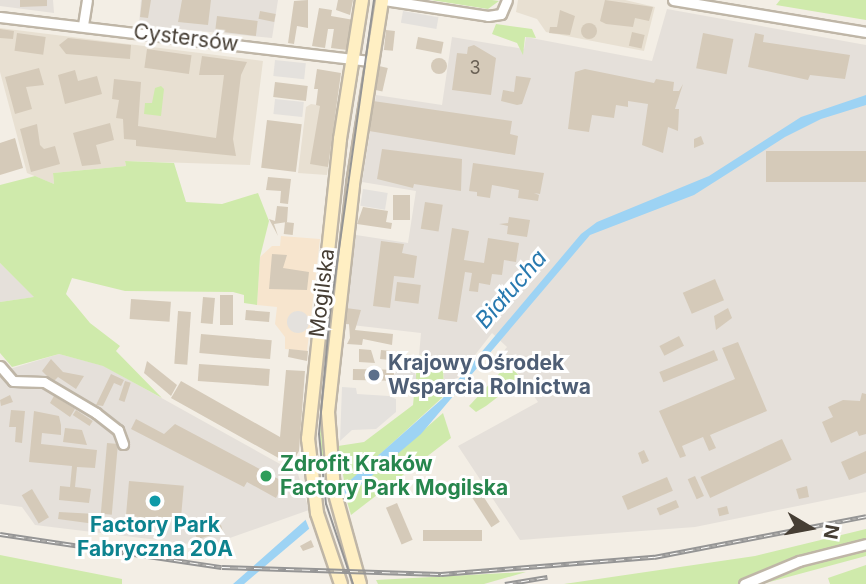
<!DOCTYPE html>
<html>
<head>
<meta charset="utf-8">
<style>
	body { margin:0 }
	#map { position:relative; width:866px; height:584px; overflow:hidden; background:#f3eee5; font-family:Inter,sans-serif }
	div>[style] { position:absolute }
	.residential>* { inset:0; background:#e8e0d2 }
	.commercial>* { inset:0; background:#f7e5ce }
	.industrial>* { inset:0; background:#e5e0da }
	.green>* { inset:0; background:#cfeaab }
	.parking>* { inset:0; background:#e4e1dd; transform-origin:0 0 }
	.round { border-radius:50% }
	.water>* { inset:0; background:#9dd3f4 }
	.pier>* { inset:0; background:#f3eee5 }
	.building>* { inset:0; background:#d5cab9; transform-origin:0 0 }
	.roads { filter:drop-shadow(2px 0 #bfb6a7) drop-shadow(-2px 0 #bfb6a7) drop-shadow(0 2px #bfb6a7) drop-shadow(0 -2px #bfb6a7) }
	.street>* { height:9px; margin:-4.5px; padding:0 4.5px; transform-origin:4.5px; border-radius:4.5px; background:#fff }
	.secondary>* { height:12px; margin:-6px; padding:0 6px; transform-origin:6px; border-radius:6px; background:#ffefc3 }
	.tram>* { height:2px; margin:-1px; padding:0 1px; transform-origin:1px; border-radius:1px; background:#959595 }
	.rail>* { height:5px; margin-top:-2.5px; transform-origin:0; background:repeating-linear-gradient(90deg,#fff 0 8px,#959595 0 16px); box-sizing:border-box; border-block:2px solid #959595 }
	.dots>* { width:19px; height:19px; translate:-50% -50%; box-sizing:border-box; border:4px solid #fff; border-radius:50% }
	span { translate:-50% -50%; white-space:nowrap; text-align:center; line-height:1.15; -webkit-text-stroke:6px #fff; paint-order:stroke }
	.number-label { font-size:18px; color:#6a6155 }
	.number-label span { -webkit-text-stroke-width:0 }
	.street-label { font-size:21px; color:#463e34 }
	.service-label { font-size:21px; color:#4e5e75; font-weight:700 }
	.left { translate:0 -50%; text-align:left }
	.leisure-label { font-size:21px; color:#27864d; font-weight:700 }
	.culture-label { font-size:21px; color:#0d838f; font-weight:700 }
	.water-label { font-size:23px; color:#2779af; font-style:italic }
	.north { position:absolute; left:775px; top:493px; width:70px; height:70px; -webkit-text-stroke:5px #fff; paint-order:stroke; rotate:100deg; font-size:19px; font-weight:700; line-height:28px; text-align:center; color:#463e34 }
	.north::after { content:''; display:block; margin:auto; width:24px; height:32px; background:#463e34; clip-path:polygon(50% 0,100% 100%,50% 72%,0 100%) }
</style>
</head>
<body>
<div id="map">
	<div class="residential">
		<div style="clip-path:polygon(518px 0,625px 0,655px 7px,644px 51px,546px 32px,537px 19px,516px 12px)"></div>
		<div style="clip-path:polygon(0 28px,263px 61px,250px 165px,125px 161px,126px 166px,53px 173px,54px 184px,27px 173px,0 72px)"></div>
		<div style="clip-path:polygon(311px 104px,336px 108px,327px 175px,298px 173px,306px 107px)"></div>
	</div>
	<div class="commercial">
		<div style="clip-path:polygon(281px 236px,320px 239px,307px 351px,285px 349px,285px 337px,275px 324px,277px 307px,257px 305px,260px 257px,272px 246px,280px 246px)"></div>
	</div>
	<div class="industrial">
		<div style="clip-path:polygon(0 0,53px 0,54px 13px,0 6px)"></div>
		<div style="clip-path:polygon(141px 0,278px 0,272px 38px,139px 25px)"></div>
		<div style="clip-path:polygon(667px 9px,866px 45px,866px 492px,695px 527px,520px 540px,458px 446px,538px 402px,503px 352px,507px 347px,492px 333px,445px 394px,443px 358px,419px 355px,421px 333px,343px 324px,356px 235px,408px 243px,416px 191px,362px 182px,376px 95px,442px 105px,452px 37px,524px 49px,526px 37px,652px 61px)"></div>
		<div style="clip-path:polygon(0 263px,35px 297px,0 302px)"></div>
		<div style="clip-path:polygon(59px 354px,104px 366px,298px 474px,309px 510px,207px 546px,35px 525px,22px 507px,0 504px,0 372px)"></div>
	</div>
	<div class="green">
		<div style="clip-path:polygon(431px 0,492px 0,499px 1px,488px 9px)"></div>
		<div style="clip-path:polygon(780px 0,866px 0,866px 20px,776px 5px)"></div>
		<div style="clip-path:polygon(496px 24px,532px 29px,536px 38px,525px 37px,523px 55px,517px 43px,492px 34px)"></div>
		<div style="clip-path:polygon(361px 85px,329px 348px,325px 456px,321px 455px,320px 434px,328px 344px)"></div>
		<div style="clip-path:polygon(161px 86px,164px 89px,161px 116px,144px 114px,145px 103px,152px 103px,155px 88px)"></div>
		<div style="clip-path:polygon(125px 161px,174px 163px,186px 202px,222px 204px,258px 193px,269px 221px,260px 257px,257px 305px,244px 303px,244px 295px,233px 292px,125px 291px,72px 278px,66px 294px,90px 323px,120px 346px,116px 351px,162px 398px,103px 366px,59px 354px,12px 367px,0 353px,0 302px,34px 297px,0 263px,0 185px,35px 176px,54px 184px,53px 173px,126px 166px)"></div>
		<div style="clip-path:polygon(418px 355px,443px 359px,444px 396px,345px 486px,338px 446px,364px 442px,413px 405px)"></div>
		<div style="clip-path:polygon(509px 363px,521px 379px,486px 406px,476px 412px,469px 406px)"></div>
		<div style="clip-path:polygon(443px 413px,451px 438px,351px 515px,346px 498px)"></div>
		<div style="clip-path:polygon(866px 529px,866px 556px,762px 584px,564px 584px,755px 556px)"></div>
		<div style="clip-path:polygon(0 555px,122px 579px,122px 584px,0 584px)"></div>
		<div style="clip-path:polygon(866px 565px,866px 584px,830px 584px,828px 578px)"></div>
		<div style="clip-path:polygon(526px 572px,484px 584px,378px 584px,376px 580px)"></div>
	</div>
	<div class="parking">
		<div style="left:403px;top:11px;width:36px;height:12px;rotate:10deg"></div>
		<div style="left:275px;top:60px;width:31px;height:16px;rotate:6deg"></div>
		<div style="left:275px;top:99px;width:29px;height:15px;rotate:6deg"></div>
		<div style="left:363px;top:189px;width:25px;height:17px;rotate:9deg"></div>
		<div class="round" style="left:287px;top:311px;width:22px;height:22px"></div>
		<div class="round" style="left:394px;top:367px;width:22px;height:22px"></div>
		<div style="clip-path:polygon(342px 387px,356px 388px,357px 394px,389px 396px,396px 399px,396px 412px,376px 429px,352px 430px,340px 441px)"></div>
	</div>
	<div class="water">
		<div style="clip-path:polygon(866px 95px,866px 105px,821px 119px,785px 137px,694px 195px,590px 235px,421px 434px,244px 584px,233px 584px,442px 399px,581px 234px,597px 222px,709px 176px,801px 117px)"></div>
	</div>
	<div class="pier">
		<div style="clip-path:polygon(343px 483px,346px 501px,311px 533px,304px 516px)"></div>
	</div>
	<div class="building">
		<div style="clip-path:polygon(20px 0,47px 0,47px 6px,20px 7px)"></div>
		<div style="clip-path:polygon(142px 0,151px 0,148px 18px,140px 17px)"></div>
		<div style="clip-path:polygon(182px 0,211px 0,208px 25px,178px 22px)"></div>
		<div style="clip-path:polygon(308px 0,308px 28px,297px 26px,294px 44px,288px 43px,294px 1px)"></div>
		<div style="clip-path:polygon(338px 0,353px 0,350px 15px,336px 10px)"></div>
		<div style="clip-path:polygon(605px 0,653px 7px,649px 21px,635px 18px,633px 27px,606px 24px,600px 21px)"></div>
		<div style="clip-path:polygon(319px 8px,332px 10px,331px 16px,354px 20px,347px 50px,331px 48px,335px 22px,334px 29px,328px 29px,325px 48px,312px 46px)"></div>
		<div style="clip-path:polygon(560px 10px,575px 16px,570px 35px,549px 33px,550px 27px,557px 27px)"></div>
		<div style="left:260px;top:11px;width:16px;height:8px;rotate:11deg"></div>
		<div style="left:217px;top:16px;width:41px;height:15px;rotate:7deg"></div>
		<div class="round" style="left:581px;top:23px;width:16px;height:16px"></div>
		<div style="clip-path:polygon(0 29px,14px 31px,13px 39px,0 38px)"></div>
		<div style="left:386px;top:30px;width:9px;height:20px;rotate:6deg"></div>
		<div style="left:632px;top:32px;width:13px;height:14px;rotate:13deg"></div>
		<div style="left:17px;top:33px;width:29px;height:18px;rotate:8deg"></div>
		<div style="left:703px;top:33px;width:31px;height:36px;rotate:11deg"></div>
		<div style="clip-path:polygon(755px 33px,764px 35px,763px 42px,850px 55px,845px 79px,810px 75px,808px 80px,748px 67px)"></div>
		<div style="left:418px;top:37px;width:26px;height:12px;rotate:11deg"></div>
		<div style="clip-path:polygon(68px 38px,131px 45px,130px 59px,66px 54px,59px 45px)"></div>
		<div style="clip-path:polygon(474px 45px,496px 58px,491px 95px,452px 90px,457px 53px,467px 54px,468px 47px)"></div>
		<div style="left:147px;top:49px;width:45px;height:19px;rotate:8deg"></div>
		<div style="clip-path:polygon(202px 56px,247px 62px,241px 75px,233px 139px,236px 156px,136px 146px,136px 140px,124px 139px,123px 119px,116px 118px,119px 100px,112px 99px,114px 79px,141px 82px,138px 126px,216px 138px,224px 75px,199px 75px)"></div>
		<div class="round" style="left:431px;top:58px;width:16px;height:16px"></div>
		<div style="left:379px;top:66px;width:9px;height:24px;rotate:13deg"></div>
		<div style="clip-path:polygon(39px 68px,44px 85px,26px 87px,32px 109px,15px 114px,5px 77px)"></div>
		<div style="clip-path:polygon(317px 69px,341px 73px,328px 167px,310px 164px,320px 106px,316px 105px,318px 89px,314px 89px)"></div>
		<div style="clip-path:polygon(585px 69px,654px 83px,656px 79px,674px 82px,673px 91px,679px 91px,683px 84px,675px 109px,679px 109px,678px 131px,668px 127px,663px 153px,642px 145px,648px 104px,628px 101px,628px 107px,616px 105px,614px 118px,592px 115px,589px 132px,568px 129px,575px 72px)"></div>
		<div style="clip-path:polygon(75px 70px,78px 81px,97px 76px,102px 94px,65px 104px,58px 75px)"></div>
		<div style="clip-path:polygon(516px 76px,531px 78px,522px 104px,517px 105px,501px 101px,503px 90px,514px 92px)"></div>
		<div style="left:275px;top:82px;width:33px;height:15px;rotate:7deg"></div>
		<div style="clip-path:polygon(373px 101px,512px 121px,510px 134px,518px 136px,515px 155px,369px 131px)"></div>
		<div style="left:267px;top:120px;width:35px;height:48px;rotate:7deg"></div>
		<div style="clip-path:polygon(110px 123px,114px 140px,96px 145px,101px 164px,82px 166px,73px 133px)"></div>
		<div style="clip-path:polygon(37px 124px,40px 145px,44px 149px,55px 146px,60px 164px,31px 172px,20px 129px)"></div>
		<div style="clip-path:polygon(701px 136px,704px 144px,694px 148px,694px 139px)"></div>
		<div style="clip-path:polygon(15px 138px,23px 168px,0 175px,0 143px)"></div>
		<div style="clip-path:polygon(382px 149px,462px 159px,461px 191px,414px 184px,413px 188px,377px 179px)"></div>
		<div style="left:866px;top:151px;width:31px;height:100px;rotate:90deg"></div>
		<div style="clip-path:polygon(473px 163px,544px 173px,540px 194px,534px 193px,539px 195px,538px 201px,518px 198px,519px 190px,492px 185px,490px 198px,477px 196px,477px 192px,469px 191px)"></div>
		<div style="clip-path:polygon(268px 177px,291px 179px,288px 204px,280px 203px,281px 191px,266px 190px)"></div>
		<div style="left:393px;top:195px;width:17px;height:25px"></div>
		<div style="left:425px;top:202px;width:18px;height:27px;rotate:9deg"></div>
		<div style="clip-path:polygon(277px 206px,288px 207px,287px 222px,274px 224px,278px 236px,269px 219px,275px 221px)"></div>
		<div style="clip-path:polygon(363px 207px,388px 211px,386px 222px,392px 223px,391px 229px,357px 224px)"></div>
		<div style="clip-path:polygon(509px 217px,530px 220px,527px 237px,507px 234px,508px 226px,499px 224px,508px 223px)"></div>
		<div style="left:285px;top:222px;width:9px;height:12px;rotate:6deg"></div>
		<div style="clip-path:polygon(452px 228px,469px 231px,464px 260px,484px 263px,488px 238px,519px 243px,516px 262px,504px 260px,502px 275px,492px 274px,490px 285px,479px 283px,478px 292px,469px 291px,472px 273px,465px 272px,457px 322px,438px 319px)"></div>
		<div style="clip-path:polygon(381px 241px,404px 244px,402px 253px,417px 256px,414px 278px,394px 276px,390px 308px,373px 306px)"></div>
		<div style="clip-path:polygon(272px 254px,287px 255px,283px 268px,309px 272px,307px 290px,269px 289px)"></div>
		<div style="left:715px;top:279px;width:23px;height:35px;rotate:67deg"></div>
		<div style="left:397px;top:282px;width:24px;height:19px;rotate:7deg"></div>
		<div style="left:220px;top:295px;width:13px;height:30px"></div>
		<div style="left:203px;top:297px;width:12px;height:26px;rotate:5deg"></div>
		<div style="left:131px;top:299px;width:40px;height:20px;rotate:4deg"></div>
		<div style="clip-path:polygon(346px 308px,361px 310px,355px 330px,393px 334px,392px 345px,363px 339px,362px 345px,347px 344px,350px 338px,349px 324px,344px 324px)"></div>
		<div style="clip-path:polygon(728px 308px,732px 318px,716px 330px,714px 316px)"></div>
		<div style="left:246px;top:310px;width:24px;height:10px;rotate:5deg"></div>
		<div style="left:178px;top:311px;width:13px;height:53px;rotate:4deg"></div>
		<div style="left:201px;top:334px;width:71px;height:19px;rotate:5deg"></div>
		<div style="left:679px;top:336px;width:11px;height:22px;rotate:63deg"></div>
		<div style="clip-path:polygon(738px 342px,767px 411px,710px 435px,716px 448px,709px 451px,703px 437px,682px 446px,686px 456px,680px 458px,659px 411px,735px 379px,722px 348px)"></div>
		<div style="clip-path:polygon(289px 349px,308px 351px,307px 361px,288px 357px)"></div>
		<div style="clip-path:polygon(359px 349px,371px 350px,375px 363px,359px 362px)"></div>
		<div style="left:381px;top:350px;width:10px;height:9px;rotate:6deg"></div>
		<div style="left:714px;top:350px;width:11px;height:59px;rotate:68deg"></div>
		<div style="clip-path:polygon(51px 359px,63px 372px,84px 376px,76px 389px,58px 377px,53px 382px,42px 371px)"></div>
		<div style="clip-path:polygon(147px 361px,177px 385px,171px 396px,144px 373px)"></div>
		<div style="left:199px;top:364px;width:71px;height:17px;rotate:4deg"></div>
		<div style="left:353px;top:369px;width:41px;height:11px;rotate:1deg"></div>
		<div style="clip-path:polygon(286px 370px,305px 371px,299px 451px,291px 465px,171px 398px,181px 381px,280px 437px)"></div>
		<div style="clip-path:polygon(111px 374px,124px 380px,121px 386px,114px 383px,103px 406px,96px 405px)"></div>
		<div style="left:125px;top:381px;width:6px;height:20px;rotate:18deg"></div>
		<div style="clip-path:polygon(862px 393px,866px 394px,866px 434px,859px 436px,857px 431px,831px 443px,822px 422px,833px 417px,828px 407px,843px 400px,860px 401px)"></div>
		<div style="clip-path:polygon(10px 395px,13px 402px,1px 406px,0 400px)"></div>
		<div style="clip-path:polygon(54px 396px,75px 409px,70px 417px,50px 403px)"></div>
		<div style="clip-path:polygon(11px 410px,25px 411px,22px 443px,15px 442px,16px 427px,9px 427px)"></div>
		<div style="left:76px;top:410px;width:20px;height:6px;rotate:33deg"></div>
		<div style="clip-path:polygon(34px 411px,59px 416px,61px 425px,61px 435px,42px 433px,41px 444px,97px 450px,95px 468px,77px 467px,75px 487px,91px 489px,89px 503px,59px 500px,60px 486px,70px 487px,72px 466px,29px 462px)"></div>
		<div style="clip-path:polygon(136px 419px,164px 434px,175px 424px,284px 482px,276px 498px,247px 482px,244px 487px,131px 429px)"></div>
		<div style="clip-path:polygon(65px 428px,82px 430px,87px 445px,63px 442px)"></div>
		<div style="left:782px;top:439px;width:23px;height:90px;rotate:65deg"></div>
		<div style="left:107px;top:443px;width:11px;height:71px;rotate:5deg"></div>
		<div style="clip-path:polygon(644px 450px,649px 461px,642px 464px,638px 453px)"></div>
		<div style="clip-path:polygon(866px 451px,866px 473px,849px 480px,841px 462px)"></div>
		<div style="left:695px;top:476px;width:22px;height:8px;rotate:66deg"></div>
		<div style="left:667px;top:477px;width:15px;height:49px;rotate:67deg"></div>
		<div style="left:472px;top:479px;width:51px;height:10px;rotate:57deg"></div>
		<div style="left:129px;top:481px;width:55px;height:35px;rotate:5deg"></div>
		<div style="clip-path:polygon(807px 486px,809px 497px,799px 499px,796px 489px)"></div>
		<div style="left:32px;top:489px;width:33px;height:12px;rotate:59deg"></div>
		<div style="left:676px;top:500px;width:8px;height:21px;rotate:67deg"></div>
		<div style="left:397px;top:503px;width:40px;height:12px;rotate:67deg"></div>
		<div style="left:727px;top:506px;width:8px;height:10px;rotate:76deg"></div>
		<div style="clip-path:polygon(59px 512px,96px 514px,95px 524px,58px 519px)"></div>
		<div style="left:221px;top:525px;width:7px;height:27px;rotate:74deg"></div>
		<div style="left:482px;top:530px;width:11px;height:59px;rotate:90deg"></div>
		<div style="clip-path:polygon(311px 540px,314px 547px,303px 551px,300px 546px)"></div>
	</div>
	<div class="roads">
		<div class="street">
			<div style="left:384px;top:0;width:105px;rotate:8.7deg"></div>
			<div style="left:488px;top:16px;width:13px;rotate:-9deg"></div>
			<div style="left:501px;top:14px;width:15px;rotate:-67deg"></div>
			<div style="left:673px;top:0;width:196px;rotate:9.4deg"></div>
			<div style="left:0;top:17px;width:374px;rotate:6.8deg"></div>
			<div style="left:83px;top:25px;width:25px;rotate:-81deg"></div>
			<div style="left:0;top:366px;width:20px;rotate:49deg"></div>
			<div style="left:13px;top:381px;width:31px;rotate:2deg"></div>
			<div style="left:44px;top:382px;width:61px;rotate:30.8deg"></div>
			<div style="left:96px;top:413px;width:28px;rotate:38deg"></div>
			<div style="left:118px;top:430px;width:15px;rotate:70deg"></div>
			<div style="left:744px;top:584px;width:60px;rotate:-22.7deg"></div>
			<div style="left:799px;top:561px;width:69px;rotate:-14.2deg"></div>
		</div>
		<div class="secondary">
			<div style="left:341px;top:584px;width:75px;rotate:-108.7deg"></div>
			<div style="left:317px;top:513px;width:75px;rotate:-96.9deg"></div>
			<div style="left:308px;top:439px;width:302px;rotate:-83.9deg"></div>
			<div style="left:340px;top:139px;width:141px;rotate:-81deg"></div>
			<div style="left:360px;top:584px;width:98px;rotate:-105.5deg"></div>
			<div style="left:334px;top:490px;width:78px;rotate:-94.4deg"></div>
			<div style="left:328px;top:412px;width:229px;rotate:-83.7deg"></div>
			<div style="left:353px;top:184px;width:186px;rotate:-81deg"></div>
		</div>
	</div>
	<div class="tram">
		<div style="left:353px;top:584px;width:84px;rotate:-108.6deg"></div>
		<div style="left:326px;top:504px;width:70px;rotate:-95.7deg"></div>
		<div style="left:319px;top:434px;width:121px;rotate:-84.8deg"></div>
		<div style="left:330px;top:313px;width:316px;rotate:-82deg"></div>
	</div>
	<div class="rail">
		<div style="left:0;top:534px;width:224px;rotate:8.5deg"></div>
		<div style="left:222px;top:567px;width:219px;rotate:1.8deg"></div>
		<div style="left:441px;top:574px;width:214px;rotate:-4.6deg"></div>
		<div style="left:654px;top:557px;width:216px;rotate:-10.9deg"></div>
		<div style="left:505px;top:584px;width:43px;rotate:-9.5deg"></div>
	</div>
	<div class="dots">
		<div style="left:374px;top:375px;background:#5c6f8a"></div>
		<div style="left:266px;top:476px;background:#2e9e5b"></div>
		<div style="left:155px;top:501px;background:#0f9aa8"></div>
	</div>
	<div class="number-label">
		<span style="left:475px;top:68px">3</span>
	</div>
	<div class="street-label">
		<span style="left:186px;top:38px;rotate:7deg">Cystersów</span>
		<span style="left:322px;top:293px;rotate:-83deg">Mogilska</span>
	</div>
	<div class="service-label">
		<span class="left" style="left:388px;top:375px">Krajowy Ośrodek<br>Wsparcia Rolnictwa</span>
	</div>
	<div class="leisure-label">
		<span class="left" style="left:280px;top:476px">Zdrofit Kraków<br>Factory Park Mogilska</span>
	</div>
	<div class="culture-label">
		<span style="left:155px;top:537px">Factory Park<br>Fabryczna 20A</span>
	</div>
	<div class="water-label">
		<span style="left:511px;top:289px;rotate:-49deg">Białucha</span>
	</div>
	<div class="north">N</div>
</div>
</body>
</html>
